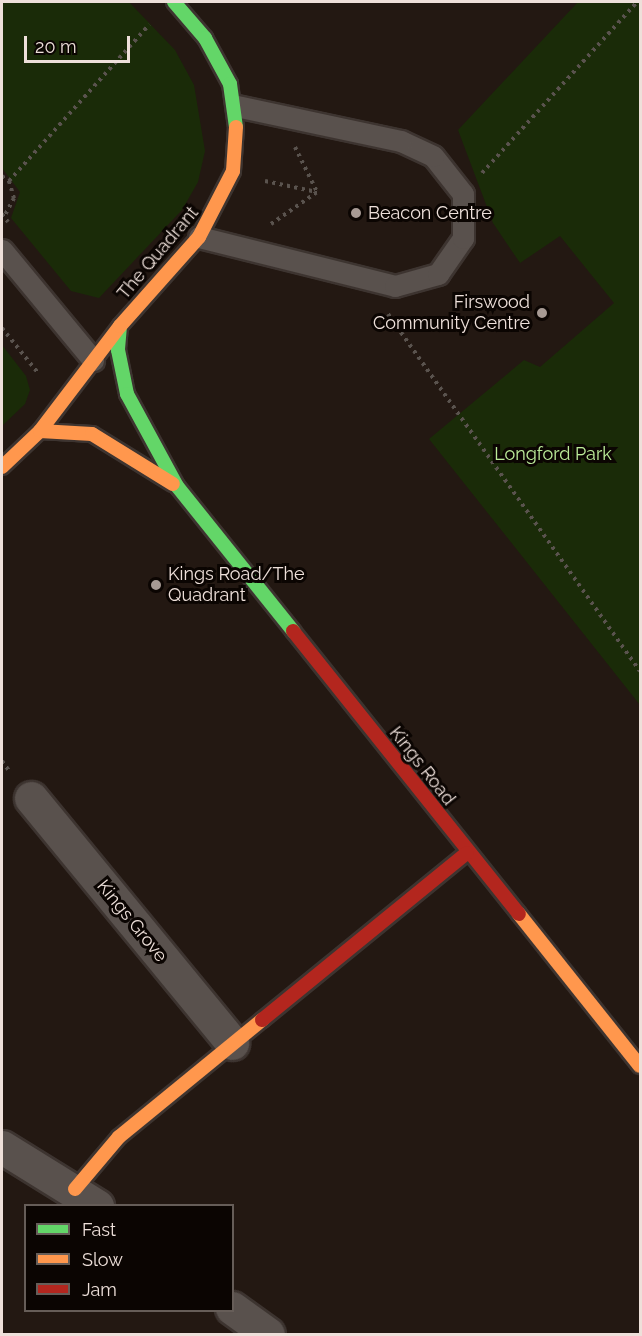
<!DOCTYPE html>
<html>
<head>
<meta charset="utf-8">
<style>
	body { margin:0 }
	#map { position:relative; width:642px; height:1336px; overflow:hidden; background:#231812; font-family:Raleway,sans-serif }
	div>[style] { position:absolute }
	.green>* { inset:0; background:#1a2b08 }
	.path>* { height:4px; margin-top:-2px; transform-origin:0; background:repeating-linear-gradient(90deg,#5a534e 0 3px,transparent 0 7.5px) }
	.roads { filter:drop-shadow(2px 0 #3d3430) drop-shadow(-2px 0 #3d3430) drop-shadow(0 2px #3d3430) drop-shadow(0 -2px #3d3430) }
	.lane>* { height:21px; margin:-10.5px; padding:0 10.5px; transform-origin:10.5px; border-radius:10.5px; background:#59514d }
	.street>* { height:33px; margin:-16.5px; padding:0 16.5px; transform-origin:16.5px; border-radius:16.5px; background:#59514d }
	.fast>* { height:14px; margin:-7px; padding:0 7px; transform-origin:7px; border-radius:7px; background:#63d668 }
	.slow>* { height:14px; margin:-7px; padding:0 7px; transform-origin:7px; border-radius:7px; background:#ff974d }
	.jam>* { height:14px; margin:-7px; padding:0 7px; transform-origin:7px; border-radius:7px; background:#b3261e }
	.dots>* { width:16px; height:16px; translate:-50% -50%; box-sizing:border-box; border:3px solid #0b0502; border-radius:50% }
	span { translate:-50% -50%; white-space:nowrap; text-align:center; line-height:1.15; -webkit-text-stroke:6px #0b0502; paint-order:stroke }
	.poi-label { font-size:18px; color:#eee0da }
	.left { translate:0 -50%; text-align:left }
	.right { translate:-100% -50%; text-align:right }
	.street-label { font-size:18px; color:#eee0da }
	.park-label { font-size:18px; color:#bcec99 }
	.frame { position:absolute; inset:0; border:3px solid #eee0da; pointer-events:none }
	.legend { position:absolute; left:24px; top:1204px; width:210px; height:108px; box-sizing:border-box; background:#0b0502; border:2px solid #665d58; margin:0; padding:8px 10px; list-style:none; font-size:18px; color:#eee0da }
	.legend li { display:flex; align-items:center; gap:12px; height:30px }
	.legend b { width:30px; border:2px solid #665d58 }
	.scale { position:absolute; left:24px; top:36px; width:106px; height:27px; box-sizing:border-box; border:3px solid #eee0da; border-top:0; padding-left:8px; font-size:18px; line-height:21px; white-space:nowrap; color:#eee0da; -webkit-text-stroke:4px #0b0502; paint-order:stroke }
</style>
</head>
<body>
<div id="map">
	<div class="green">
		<div style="clip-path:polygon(2px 2px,129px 2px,175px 50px,194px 85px,205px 151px,198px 182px,182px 210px,99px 298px,71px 291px,11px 218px,20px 192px,2px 168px)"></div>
		<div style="clip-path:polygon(578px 2px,640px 2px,640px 705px,429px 439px,524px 360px,540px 367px,614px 303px,560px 236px,520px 263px,493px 223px,458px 130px)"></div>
		<div style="clip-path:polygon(2px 345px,26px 376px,30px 390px,25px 404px,2px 426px)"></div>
	</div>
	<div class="path">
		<div style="left:295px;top:147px;width:50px;rotate:63.9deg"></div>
		<div style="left:482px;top:173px;width:231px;rotate:-47.8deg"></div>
		<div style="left:2px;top:176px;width:9px;rotate:36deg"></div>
		<div style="left:9px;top:181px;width:18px;rotate:74deg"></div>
		<div style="left:14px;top:198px;width:21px;rotate:118deg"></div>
		<div style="left:9px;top:181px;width:210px;rotate:-48.1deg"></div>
		<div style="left:265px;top:181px;width:53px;rotate:11.9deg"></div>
		<div style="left:2px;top:214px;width:10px;rotate:53deg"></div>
		<div style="left:271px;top:224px;width:56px;rotate:-34.8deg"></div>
		<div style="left:388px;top:314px;width:437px;rotate:54.8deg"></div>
		<div style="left:2px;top:328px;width:58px;rotate:51.3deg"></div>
		<div style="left:2px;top:761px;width:14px;rotate:54deg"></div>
	</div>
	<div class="roads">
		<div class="lane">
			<div style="left:199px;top:237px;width:202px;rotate:14deg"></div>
			<div style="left:395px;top:286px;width:45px;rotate:-15.6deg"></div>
			<div style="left:438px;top:274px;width:44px;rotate:-55.2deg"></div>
			<div style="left:463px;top:238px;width:44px;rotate:-90deg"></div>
			<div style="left:463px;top:194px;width:48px;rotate:-128.3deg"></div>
			<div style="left:433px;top:156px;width:35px;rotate:-155deg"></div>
			<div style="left:401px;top:141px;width:168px;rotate:-168deg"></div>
			<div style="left:2px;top:250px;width:143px;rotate:50.4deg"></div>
		</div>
		<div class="street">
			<div style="left:31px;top:798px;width:317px;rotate:50.6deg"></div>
			<div style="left:2px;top:1147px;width:112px;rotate:31.8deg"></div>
			<div style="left:232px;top:1308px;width:44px;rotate:35.8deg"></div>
		</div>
		<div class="fast">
			<div style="left:174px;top:2px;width:48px;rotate:49.3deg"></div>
			<div style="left:205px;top:38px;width:52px;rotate:61.5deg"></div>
			<div style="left:230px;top:84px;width:43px;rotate:82.1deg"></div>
			<div style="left:120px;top:326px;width:24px;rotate:95deg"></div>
			<div style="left:118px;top:350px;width:45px;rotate:78.4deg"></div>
			<div style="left:127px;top:394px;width:105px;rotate:61.5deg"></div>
			<div style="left:177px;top:486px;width:186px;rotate:51.3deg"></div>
		</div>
		<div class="slow">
			<div style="left:40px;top:431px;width:52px;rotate:3.3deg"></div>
			<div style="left:92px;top:434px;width:95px;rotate:31.7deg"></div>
			<div style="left:2px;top:467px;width:52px;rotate:-43.5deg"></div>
			<div style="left:40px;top:431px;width:132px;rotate:-52.7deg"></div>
			<div style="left:120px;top:326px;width:119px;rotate:-48.4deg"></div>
			<div style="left:199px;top:237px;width:74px;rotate:-62.7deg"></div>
			<div style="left:233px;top:171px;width:44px;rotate:-86.1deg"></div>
			<div style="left:519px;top:914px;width:194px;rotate:51.5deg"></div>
			<div style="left:75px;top:1189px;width:68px;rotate:-49.8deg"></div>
			<div style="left:119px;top:1137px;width:185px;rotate:-39.3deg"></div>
		</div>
		<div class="jam">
			<div style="left:293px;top:631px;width:362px;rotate:51.4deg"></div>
			<div style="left:262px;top:1020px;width:264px;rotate:-39.2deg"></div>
		</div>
	</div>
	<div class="dots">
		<div style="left:356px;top:213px;background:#a79a94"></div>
		<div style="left:542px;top:313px;background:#a79a94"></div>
		<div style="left:156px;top:585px;background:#a79a94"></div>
	</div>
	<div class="poi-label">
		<span class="left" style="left:368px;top:213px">Beacon Centre</span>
		<span class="right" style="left:530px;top:313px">Firswood<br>Community Centre</span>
		<span class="left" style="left:168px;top:585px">Kings Road/The<br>Quadrant</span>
	</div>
	<div class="street-label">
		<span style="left:158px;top:253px;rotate:-50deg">The Quadrant</span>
		<span style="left:422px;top:766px;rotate:52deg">Kings Road</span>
		<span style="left:132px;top:921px;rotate:51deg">Kings Grove</span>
	</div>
	<div class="park-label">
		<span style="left:553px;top:454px">Longford Park</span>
	</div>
	<div class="frame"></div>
	<ul class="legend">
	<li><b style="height:8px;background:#63d668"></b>Fast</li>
	<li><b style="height:8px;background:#ff974d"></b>Slow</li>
	<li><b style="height:8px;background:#b3261e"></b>Jam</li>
	</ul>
	<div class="scale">20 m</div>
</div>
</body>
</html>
